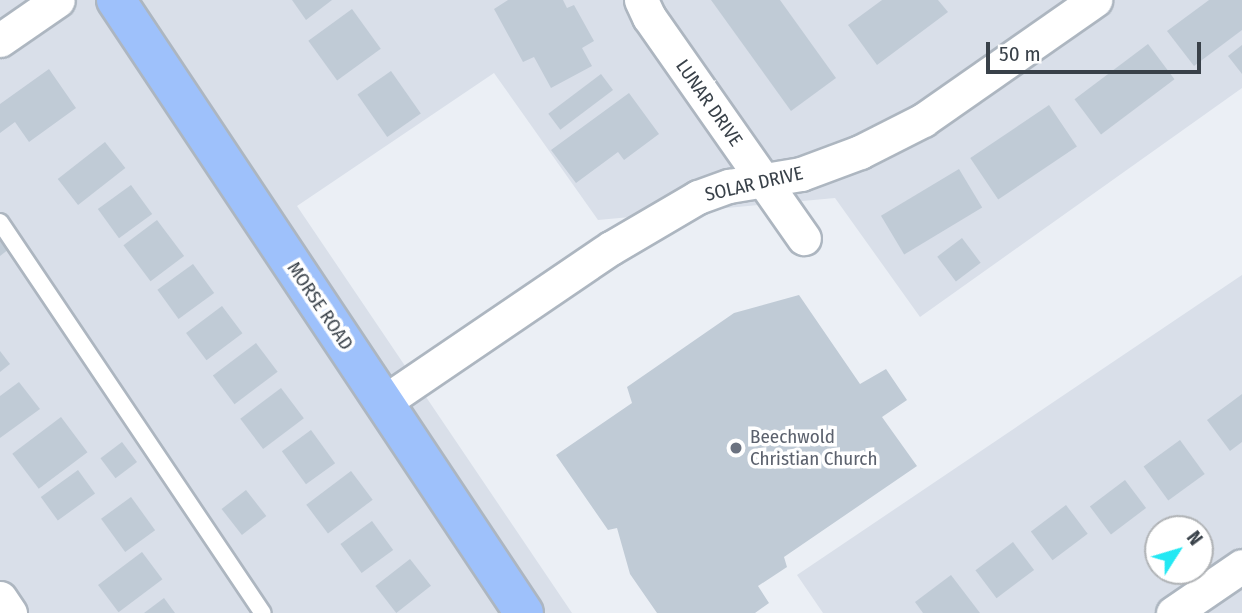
<!DOCTYPE html>
<html>
<head>
<meta charset="utf-8">
<style>
	body { margin:0 }
	#map { position:relative; width:1242px; height:613px; overflow:hidden; background:#ebeff5; font-family:"Fira Sans Condensed",sans-serif }
	div>[style] { position:absolute }
	.residential>* { inset:0; background:#d9dfe9 }
	.building>* { inset:0; background:#c0cbd6; transform-origin:0 0 }
	.roads { filter:drop-shadow(2px 0 #adb6c0) drop-shadow(-2px 0 #adb6c0) drop-shadow(0 2px #adb6c0) drop-shadow(0 -2px #adb6c0) }
	.lane>* { height:16px; margin:-8px; padding:0 8px; transform-origin:8px; border-radius:8px; background:#fff }
	.street>* { height:33px; margin:-16.5px; padding:0 16.5px; transform-origin:16.5px; border-radius:16.5px; background:#fff }
	.primary>* { height:38px; margin:-19px; padding:0 19px; transform-origin:19px; border-radius:19px; background:#9ec1fb }
	.dots>* { width:19px; height:19px; translate:-50% -50%; box-sizing:border-box; border:4px solid #fff; border-radius:50% }
	span { translate:-50% -50%; white-space:nowrap; text-align:center; line-height:1.15; -webkit-text-stroke:7px #fff; paint-order:stroke }
	.street-label { font-size:19px; color:#394149 }
	.worship-label { font-size:19px; color:#5b616d }
	.left { translate:0 -50%; text-align:left }
	.north { position:absolute; left:1144px; top:515px; width:70px; height:70px; box-sizing:border-box; background:#fff; border:2px solid #b0b3b6; border-radius:50%; rotate:53deg; font-size:19px; font-weight:700; line-height:28px; text-align:center; color:#394149 }
	.north::after { content:''; display:block; margin:auto; width:24px; height:32px; background:#23e8f3; clip-path:polygon(50% 0,100% 100%,50% 72%,0 100%) }
	.scale { position:absolute; left:986px; top:42px; width:215px; height:32px; box-sizing:border-box; border:4px solid #394149; border-top:0; padding-left:9px; font-size:21px; line-height:24px; white-space:nowrap; color:#394149; -webkit-text-stroke:5px #fff; paint-order:stroke }
</style>
</head>
<body>
<div id="map">
	<div class="residential">
		<div style="clip-path:polygon(0 0,1242px 0,1242px 88px,920px 317px,835px 198px,598px 220px,494px 73px,297px 206px,572px 613px,0 613px)"></div>
		<div style="clip-path:polygon(evenodd,1242px 275px,1242px 613px,823px 613px,797px 575px,1242px 275px,1158px 529px,1200px 529px,1200px 571px,1158px 571px,1158px 529px)"></div>
	</div>
	<div class="building">
		<div style="clip-path:polygon(292px 0,332px 0,306px 20px)"></div>
		<div style="clip-path:polygon(508px 0,563px 0,567px 8px,574px 5px,594px 41px,582px 48px,592px 66px,551px 88px,534px 57px,523px 62px,494px 9px)"></div>
		<div style="clip-path:polygon(711px 0,780px 0,836px 78px,791px 111px)"></div>
		<div style="clip-path:polygon(882px 0,938px 0,948px 12px,877px 65px,848px 25px)"></div>
		<div style="clip-path:polygon(1209px 0,1242px 0,1242px 30px,1194px 66px,1167px 31px)"></div>
		<div style="left:352px;top:9px;width:49px;height:54px;rotate:54deg"></div>
		<div style="left:1148px;top:44px;width:44px;height:92px;rotate:53deg"></div>
		<div style="clip-path:polygon(1242px 45px,1242px 74px,1228px 56px)"></div>
		<div style="clip-path:polygon(49px 69px,76px 108px,29px 142px,15px 122px,0 133px,0 104px)"></div>
		<div style="left:391px;top:71px;width:52px;height:41px;rotate:55deg"></div>
		<div style="left:601px;top:74px;width:20px;height:66px;rotate:53deg"></div>
		<div style="clip-path:polygon(629px 93px,659px 134px,624px 160px,618px 152px,576px 183px,551px 150px)"></div>
		<div style="left:1049px;top:105px;width:50px;height:95px;rotate:56deg"></div>
		<div style="left:105px;top:142px;width:33px;height:60px;rotate:52deg"></div>
		<div style="left:959px;top:169px;width:45px;height:91px;rotate:59deg"></div>
		<div style="left:131px;top:185px;width:36px;height:41px;rotate:54deg"></div>
		<div style="left:157px;top:220px;width:45px;height:42px;rotate:53deg"></div>
		<div style="clip-path:polygon(0 237px,9px 249px,0 256px)"></div>
		<div style="left:962px;top:238px;width:31px;height:31px;rotate:53deg"></div>
		<div style="left:193px;top:264px;width:36px;height:44px;rotate:54deg"></div>
		<div style="clip-path:polygon(799px 295px,860px 384px,886px 369px,907px 400px,882px 417px,917px 466px,784px 557px,787px 567px,758px 586px,769px 603px,755px 613px,657px 613px,630px 574px,617px 528px,608px 530px,556px 455px,632px 403px,627px 387px,734px 313px)"></div>
		<div style="left:222px;top:306px;width:34px;height:45px;rotate:53deg"></div>
		<div style="left:256px;top:343px;width:36px;height:54px;rotate:53deg"></div>
		<div style="clip-path:polygon(0 351px,10px 364px,0 372px)"></div>
		<div style="clip-path:polygon(19px 382px,40px 409px,0 438px,0 396px)"></div>
		<div style="left:281px;top:388px;width:38px;height:51px;rotate:53deg"></div>
		<div style="clip-path:polygon(1242px 394px,1242px 442px,1230px 451px,1207px 420px)"></div>
		<div style="left:61px;top:417px;width:44px;height:61px;rotate:53deg"></div>
		<div style="left:311px;top:430px;width:41px;height:36px;rotate:54deg"></div>
		<div style="left:1180px;top:440px;width:42px;height:45px;rotate:54deg"></div>
		<div style="left:122px;top:442px;width:25px;height:27px;rotate:53deg"></div>
		<div style="left:78px;top:470px;width:29px;height:46px;rotate:54deg"></div>
		<div style="left:351px;top:471px;width:36px;height:56px;rotate:53deg"></div>
		<div style="left:1125px;top:480px;width:35px;height:44px;rotate:53deg"></div>
		<div style="left:246px;top:490px;width:33px;height:31px;rotate:52deg"></div>
		<div style="left:131px;top:497px;width:41px;height:37px;rotate:54deg"></div>
		<div style="left:1066px;top:505px;width:36px;height:44px;rotate:53deg"></div>
		<div style="left:372px;top:521px;width:36px;height:39px;rotate:54deg"></div>
		<div style="left:1013px;top:542px;width:35px;height:47px;rotate:53deg"></div>
		<div style="left:142px;top:552px;width:34px;height:55px;rotate:53deg"></div>
		<div style="left:410px;top:559px;width:34px;height:44px;rotate:52deg"></div>
		<div style="clip-path:polygon(951px 575px,980px 613px,923px 613px,915px 602px)"></div>
		<div style="clip-path:polygon(164px 598px,175px 613px,144px 613px)"></div>
	</div>
	<div class="roads">
		<div class="lane">
			<div style="left:0;top:222px;width:471px;rotate:56.1deg"></div>
		</div>
		<div class="street">
			<div style="left:641px;top:0;width:19px;rotate:65deg"></div>
			<div style="left:649px;top:17px;width:270px;rotate:55deg"></div>
			<div style="left:0;top:40px;width:70px;rotate:-34.6deg"></div>
			<div style="left:384px;top:402px;width:274px;rotate:-34.2deg"></div>
			<div style="left:611px;top:248px;width:101px;rotate:-30.4deg"></div>
			<div style="left:698px;top:197px;width:33px;rotate:-20deg"></div>
			<div style="left:729px;top:186px;width:73px;rotate:-9.5deg"></div>
			<div style="left:801px;top:174px;width:63px;rotate:-20.4deg"></div>
			<div style="left:860px;top:152px;width:71px;rotate:-26.9deg"></div>
			<div style="left:923px;top:120px;width:210px;rotate:-34.9deg"></div>
			<div style="left:0;top:598px;width:18px;rotate:56deg"></div>
			<div style="left:1173px;top:613px;width:83px;rotate:-34.3deg"></div>
		</div>
		<div class="primary">
			<div style="left:116px;top:0;width:736px;rotate:56.35deg"></div>
		</div>
	</div>
	<div class="dots">
		<div style="left:736px;top:448px;background:#6b7280"></div>
	</div>
	<div class="street-label">
		<span style="left:709px;top:103px;rotate:55deg">LUNAR DRIVE</span>
		<span style="left:754px;top:184px;rotate:-13deg">SOLAR DRIVE</span>
		<span style="left:320px;top:306px;rotate:56deg">MORSE ROAD</span>
	</div>
	<div class="worship-label">
		<span class="left" style="left:750px;top:448px">Beechwold<br>Christian Church</span>
	</div>
	<div class="north">N</div>
	<div class="scale">50 m</div>
</div>
</body>
</html>
